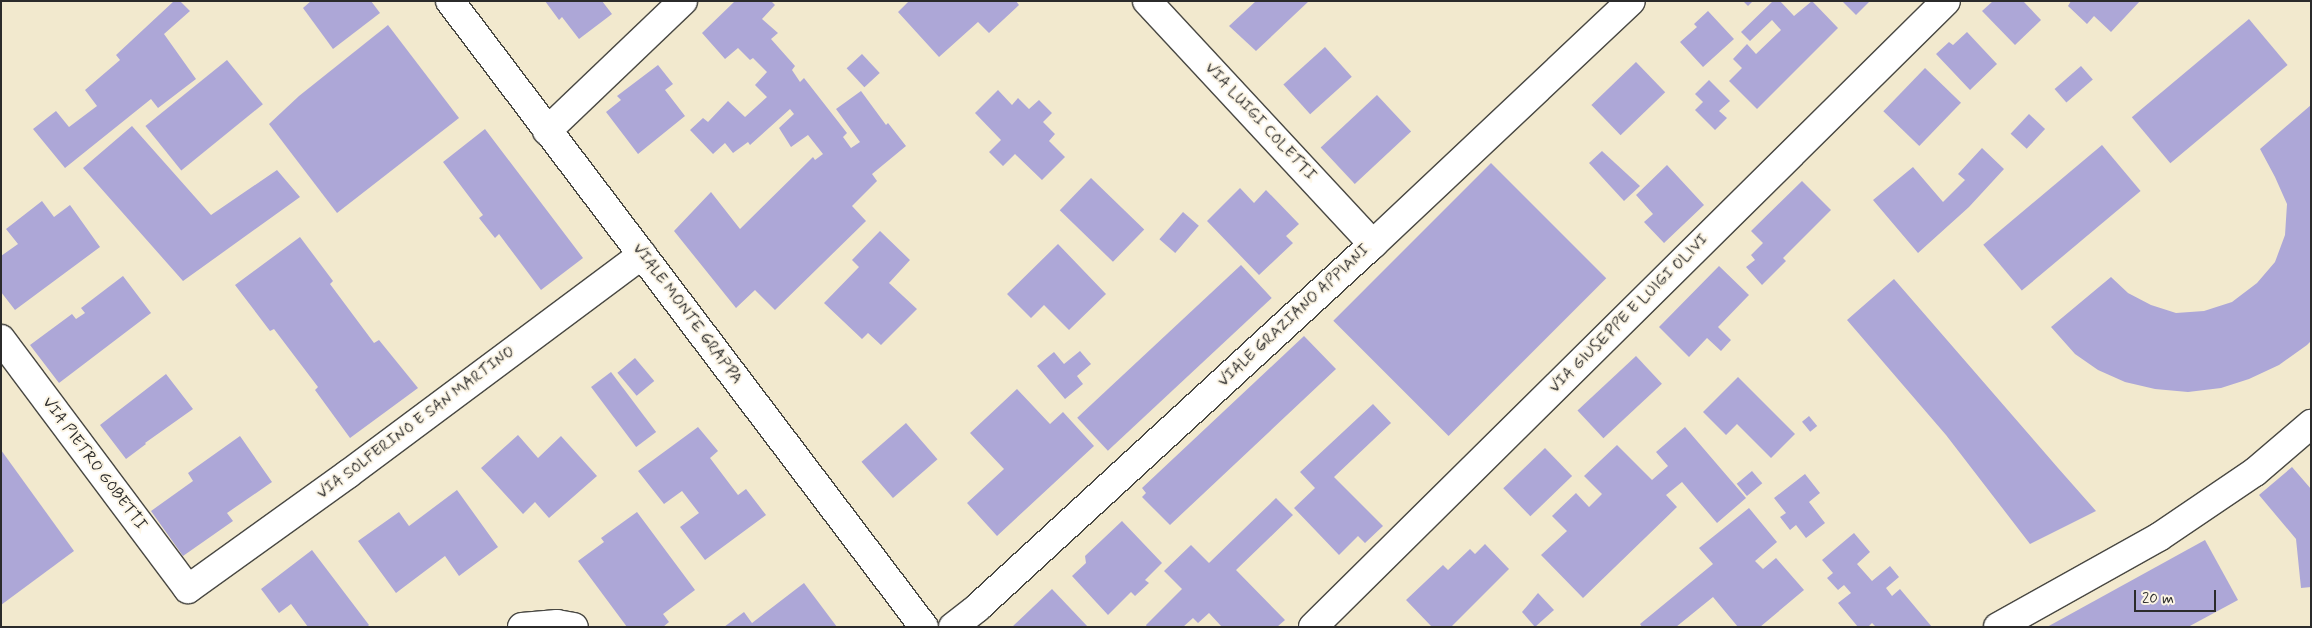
<!DOCTYPE html>
<html>
<head>
<meta charset="utf-8">
<style>
	body { margin:0 }
	#map { position:relative; width:2312px; height:628px; overflow:hidden; background:#f2e9ce; font-family:Mynerve,sans-serif }
	div>[style] { position:absolute }
	.building>* { inset:0; background:#ada7d7; transform-origin:0 0 }
	.roads { filter:drop-shadow(1px 0 #494843) drop-shadow(-1px 0 #494843) drop-shadow(0 1px #494843) drop-shadow(0 -1px #494843) }
	.street>* { height:28px; margin:-14px; padding:0 14px; transform-origin:14px; border-radius:14px; background:#fff }
	.secondary>* { height:28px; margin:-14px; padding:0 14px; transform-origin:14px; border-radius:14px; background:#fff }
	.primary>* { height:28px; margin:-14px; padding:0 14px; transform-origin:14px; border-radius:14px; background:#fff }
	span { translate:-50% -50%; white-space:nowrap; text-align:center; line-height:1.15; -webkit-text-stroke:4px #fcf5e5; paint-order:stroke }
	.street-label { font-size:16px; color:#2b2b2b }
	.frame { position:absolute; inset:0; border:2px solid #2b2b2b; pointer-events:none }
	.scale { position:absolute; left:2134px; top:590px; width:82px; height:22px; box-sizing:border-box; border:2px solid #2b2b2b; border-top:0; padding-left:6px; font-size:15px; line-height:18px; white-space:nowrap; color:#2b2b2b; -webkit-text-stroke:4px #fcf5e5; paint-order:stroke }
</style>
</head>
<body>
<div id="map">
	<div class="building">
		<div style="clip-path:polygon(174px 1px,180px 1px,190px 11px,164px 34px,196px 79px,158px 108px,151px 99px,65px 168px,33px 129px,56px 111px,69px 127px,97px 106px,85px 90px,120px 60px,116px 55px)"></div>
		<div style="clip-path:polygon(311px 1px,371px 1px,380px 13px,333px 49px,303px 8px)"></div>
		<div style="clip-path:polygon(545px 1px,602px 1px,612px 14px,579px 39px,562px 17px,559px 20px)"></div>
		<div style="clip-path:polygon(735px 1px,771px 1px,775px 5px,762px 19px,778px 33px,771px 39px,795px 66px,792px 70px,800px 82px,804px 78px,847px 133px,843px 137px,851px 148px,860px 142px,836px 109px,861px 91px,886px 125px,888px 123px,906px 146px,872px 174px,877px 181px,852px 206px,866px 221px,775px 310px,755px 290px,736px 308px,674px 231px,711px 192px,740px 229px,813px 157px,815px 160px,823px 154px,808px 135px,791px 147px,779px 128px,794px 114px,790px 109px,750px 145px,748px 142px,733px 153px,725px 143px,713px 154px,690px 130px,703px 118px,708px 122px,728px 101px,745px 117px,767px 97px,755px 85px,767px 72px,753px 58px,750px 60px,738px 48px,725px 59px,702px 33px)"></div>
		<div style="clip-path:polygon(909px 1px,1016px 1px,1019px 5px,989px 33px,978px 22px,939px 57px,898px 12px)"></div>
		<div style="clip-path:polygon(1256px 1px,1309px 1px,1256px 51px,1229px 26px)"></div>
		<div style="clip-path:polygon(1743px 1px,1753px 1px,1748px 6px)"></div>
		<div style="clip-path:polygon(1773px 1px,1780px 1px,1794px 16px,1812px 1px,1838px 28px,1757px 109px,1729px 81px,1742px 68px,1733px 59px,1747px 44px,1756px 54px,1781px 30px,1772px 20px,1750px 41px,1741px 32px)"></div>
		<div style="clip-path:polygon(1842px 1px,1870px 1px,1856px 15px)"></div>
		<div style="clip-path:polygon(1993px 1px,2023px 1px,2041px 20px,2015px 45px,1982px 11px)"></div>
		<div style="clip-path:polygon(2071px 1px,2140px 1px,2111px 32px,2094px 16px,2087px 24px,2068px 6px)"></div>
		<div style="clip-path:polygon(1708px 11px,1734px 39px,1703px 67px,1680px 42px,1697px 27px,1694px 24px)"></div>
		<div style="left:2249px;top:19px;width:60px;height:153px;rotate:50deg"></div>
		<div style="clip-path:polygon(388px 25px,459px 118px,337px 213px,269px 124px,299px 96px)"></div>
		<div style="clip-path:polygon(1967px 32px,1997px 64px,1970px 90px,1936px 54px,1949px 42px,1953px 45px)"></div>
		<div style="left:1325px;top:47px;width:40px;height:56px;rotate:48deg"></div>
		<div style="left:862px;top:54px;width:26px;height:21px;rotate:47deg"></div>
		<div style="left:227px;top:60px;width:57px;height:105px;rotate:51deg"></div>
		<div style="left:1636px;top:62px;width:42px;height:62px;rotate:46deg"></div>
		<div style="clip-path:polygon(658px 65px,673px 84px,665px 90px,685px 116px,638px 154px,606px 112px,621px 100px,617px 96px)"></div>
		<div style="left:2081px;top:66px;width:18px;height:35px;rotate:49deg"></div>
		<div style="left:1925px;top:68px;width:50px;height:60px;rotate:44deg"></div>
		<div style="clip-path:polygon(1709px 80px,1730px 101px,1719px 111px,1727px 118px,1715px 130px,1695px 110px,1703px 102px,1695px 94px)"></div>
		<div style="clip-path:polygon(998px 90px,1012px 105px,1018px 98px,1029px 109px,1039px 100px,1052px 113px,1043px 122px,1055px 134px,1049px 141px,1065px 157px,1042px 180px,1015px 154px,1003px 166px,989px 152px,1001px 140px,975px 113px)"></div>
		<div style="left:1377px;top:95px;width:50px;height:77px;rotate:47deg"></div>
		<div style="clip-path:polygon(2311px 105px,2311px 341px,2307px 345px,2279px 365px,2249px 379px,2221px 388px,2188px 392px,2155px 389px,2125px 382px,2098px 370px,2075px 354px,2051px 327px,2111px 277px,2128px 293px,2151px 305px,2176px 313px,2204px 311px,2232px 302px,2257px 283px,2275px 262px,2285px 235px,2287px 204px,2275px 177px,2260px 149px)"></div>
		<div style="left:2029px;top:114px;width:22px;height:27px;rotate:43deg"></div>
		<div style="clip-path:polygon(132px 126px,211px 215px,277px 170px,300px 197px,183px 281px,83px 168px)"></div>
		<div style="clip-path:polygon(485px 129px,583px 258px,541px 290px,499px 234px,495px 238px,479px 218px,483px 215px,443px 162px)"></div>
		<div style="left:2102px;top:145px;width:60px;height:155px;rotate:50deg"></div>
		<div style="clip-path:polygon(1982px 148px,2004px 169px,1969px 207px,1918px 253px,1873px 200px,1913px 167px,1943px 202px,1965px 180px,1958px 174px)"></div>
		<div style="clip-path:polygon(1602px 151px,1640px 186px,1624px 201px,1589px 163px)"></div>
		<div style="left:1491px;top:163px;width:163px;height:223px;rotate:45deg"></div>
		<div style="clip-path:polygon(1667px 165px,1704px 205px,1664px 243px,1644px 222px,1653px 214px,1636px 195px)"></div>
		<div style="left:1091px;top:178px;width:74px;height:45px;rotate:44deg"></div>
		<div style="clip-path:polygon(1802px 181px,1831px 210px,1783px 258px,1786px 261px,1762px 285px,1746px 267px,1755px 260px,1751px 255px,1763px 243px,1751px 231px)"></div>
		<div style="clip-path:polygon(1240px 188px,1254px 203px,1266px 190px,1299px 224px,1286px 236px,1293px 243px,1259px 275px,1207px 221px)"></div>
		<div style="clip-path:polygon(42px 201px,54px 217px,70px 205px,100px 247px,15px 310px,1px 292px,1px 256px,18px 244px,6px 229px)"></div>
		<div style="left:1183px;top:212px;width:21px;height:36px;rotate:41deg"></div>
		<div style="clip-path:polygon(880px 231px,910px 260px,889px 283px,917px 309px,881px 345px,868px 333px,862px 339px,824px 303px,859px 267px,852px 260px)"></div>
		<div style="clip-path:polygon(300px 237px,333px 281px,330px 284px,374px 343px,379px 340px,418px 388px,350px 438px,315px 390px,318px 387px,274px 329px,270px 331px,235px 285px)"></div>
		<div style="clip-path:polygon(1058px 244px,1106px 294px,1069px 330px,1044px 305px,1031px 318px,1007px 294px)"></div>
		<div style="left:1241px;top:265px;width:45px;height:224px;rotate:47deg"></div>
		<div style="clip-path:polygon(1719px 266px,1749px 295px,1718px 327px,1731px 340px,1721px 351px,1707px 338px,1689px 357px,1659px 327px)"></div>
		<div style="clip-path:polygon(123px 276px,151px 313px,59px 383px,30px 345px,72px 314px,76px 319px,85px 313px,81px 308px)"></div>
		<div style="clip-path:polygon(1894px 279px,2058px 468px,2096px 511px,2030px 544px,1946px 435px,1847px 320px)"></div>
		<div style="clip-path:polygon(1304px 336px,1336px 369px,1170px 525px,1142px 497px,1146px 493px,1142px 488px)"></div>
		<div style="clip-path:polygon(1080px 351px,1091px 364px,1077px 376px,1083px 384px,1065px 399px,1037px 366px,1054px 352px,1064px 364px)"></div>
		<div style="left:1636px;top:356px;width:38px;height:80px;rotate:47deg"></div>
		<div style="left:635px;top:358px;width:30px;height:23px;rotate:50deg"></div>
		<div style="left:611px;top:372px;width:75px;height:25px;rotate:53deg"></div>
		<div style="clip-path:polygon(166px 374px,193px 409px,145px 443px,146px 444px,126px 459px,100px 425px)"></div>
		<div style="clip-path:polygon(1738px 377px,1795px 434px,1771px 458px,1737px 424px,1726px 435px,1703px 412px)"></div>
		<div style="clip-path:polygon(1017px 389px,1050px 424px,1063px 412px,1094px 446px,997px 536px,967px 503px,1004px 469px,970px 433px)"></div>
		<div style="clip-path:polygon(1373px 404px,1391px 423px,1334px 477px,1383px 526px,1365px 543px,1358px 536px,1339px 555px,1294px 508px,1315px 488px,1300px 472px)"></div>
		<div style="left:1809px;top:416px;width:13px;height:9px;rotate:51deg"></div>
		<div style="left:906px;top:423px;width:48px;height:59px;rotate:49deg"></div>
		<div style="clip-path:polygon(698px 427px,718px 451px,710px 458px,738px 495px,746px 489px,766px 515px,705px 560px,680px 527px,699px 513px,682px 491px,664px 504px,638px 471px)"></div>
		<div style="clip-path:polygon(1685px 427px,1746px 498px,1717px 523px,1682px 482px,1666px 495px,1677px 507px,1583px 598px,1541px 555px,1567px 531px,1552px 516px,1576px 493px,1589px 507px,1602px 494px,1584px 476px,1617px 445px,1652px 480px,1668px 466px,1656px 452px)"></div>
		<div style="clip-path:polygon(518px 435px,538px 458px,561px 436px,597px 476px,549px 518px,535px 502px,523px 514px,481px 468px)"></div>
		<div style="clip-path:polygon(240px 436px,272px 482px,227px 513px,233px 521px,183px 556px,151px 511px,193px 481px,188px 473px)"></div>
		<div style="left:1545px;top:448px;width:39px;height:58px;rotate:46deg"></div>
		<div style="clip-path:polygon(1px 450px,74px 551px,1px 605px)"></div>
		<div style="clip-path:polygon(2292px 467px,2311px 489px,2311px 587px,2301px 588px,2296px 539px,2259px 495px)"></div>
		<div style="left:1752px;top:471px;width:16px;height:20px;rotate:50deg"></div>
		<div style="clip-path:polygon(1805px 474px,1820px 493px,1809px 502px,1825px 523px,1806px 538px,1796px 525px,1790px 530px,1780px 517px,1786px 513px,1774px 498px)"></div>
		<div style="clip-path:polygon(457px 490px,498px 547px,459px 576px,445px 556px,396px 593px,358px 541px,399px 512px,409px 526px)"></div>
		<div style="clip-path:polygon(1276px 498px,1293px 515px,1236px 570px,1285px 620px,1277px 627px,1222px 627px,1209px 613px,1198px 623px,1193px 618px,1183px 627px,1147px 627px,1146px 625px,1182px 589px,1164px 571px,1191px 545px,1209px 563px)"></div>
		<div style="clip-path:polygon(1749px 508px,1777px 542px,1755px 561px,1763px 569px,1776px 558px,1804px 590px,1760px 627px,1738px 627px,1713px 597px,1676px 627px,1642px 627px,1640px 624px,1713px 564px,1699px 548px)"></div>
		<div style="clip-path:polygon(637px 512px,695px 590px,663px 614px,669px 622px,663px 627px,627px 627px,578px 561px,604px 542px,601px 538px)"></div>
		<div style="clip-path:polygon(1122px 521px,1162px 563px,1145px 580px,1149px 583px,1135px 596px,1131px 592px,1108px 615px,1072px 576px,1086px 563px,1085px 556px)"></div>
		<div style="clip-path:polygon(1854px 533px,1870px 552px,1857px 564px,1872px 581px,1890px 566px,1899px 577px,1886px 588px,1892px 596px,1900px 589px,1932px 627px,1876px 627px,1872px 623px,1868px 627px,1858px 627px,1838px 603px,1851px 593px,1844px 585px,1838px 590px,1827px 578px,1833px 573px,1822px 560px)"></div>
		<div style="clip-path:polygon(2205px 540px,2238px 600px,2188px 627px,2047px 627px)"></div>
		<div style="clip-path:polygon(1485px 544px,1509px 569px,1451px 627px,1432px 627px,1406px 600px,1443px 565px,1448px 570px,1470px 549px,1475px 554px)"></div>
		<div style="clip-path:polygon(312px 550px,369px 625px,367px 627px,308px 627px,291px 604px,279px 613px,261px 589px)"></div>
		<div style="clip-path:polygon(804px 583px,837px 627px,724px 627px,744px 612px,752px 623px)"></div>
		<div style="clip-path:polygon(1052px 589px,1088px 627px,1012px 627px)"></div>
		<div style="clip-path:polygon(1538px 593px,1554px 610px,1535px 627px,1522px 612px)"></div>
	</div>
	<div class="roads">
		<div class="street">
			<div style="left:1147px;top:1px;width:332px;rotate:47.1deg"></div>
			<div style="left:547px;top:131px;width:188px;rotate:-43.7deg"></div>
			<div style="left:1px;top:339px;width:312px;rotate:53.2deg"></div>
			<div style="left:188px;top:589px;width:197px;rotate:-35.7deg"></div>
			<div style="left:348px;top:474px;width:367px;rotate:-36.7deg"></div>
			<div style="left:522px;top:627px;width:35px;rotate:-5deg"></div>
			<div style="left:557px;top:624px;width:17px;rotate:10deg"></div>
			<div style="left:953px;top:627px;width:31px;rotate:-38deg"></div>
			<div style="left:977px;top:608px;width:538px;rotate:-42.59deg"></div>
			<div style="left:1373px;top:244px;width:354px;rotate:-43.3deg"></div>
			<div style="left:1313px;top:627px;width:890px;rotate:-44.68deg"></div>
		</div>
		<div class="secondary">
			<div style="left:1998px;top:627px;width:184px;rotate:-29.2deg"></div>
			<div style="left:2159px;top:537px;width:116px;rotate:-34.1deg"></div>
			<div style="left:2255px;top:472px;width:74px;rotate:-40.6deg"></div>
		</div>
		<div class="primary">
			<div style="left:450px;top:1px;width:785px;rotate:52.87deg"></div>
		</div>
	</div>
	<div class="street-label">
		<span style="left:1260px;top:122px;rotate:47deg">VIA LUIGI COLETTI</span>
		<span style="left:687px;top:314px;rotate:53deg">VIALE MONTE GRAPPA</span>
		<span style="left:1629px;top:314px;rotate:-45deg">VIA GIUSEPPE E LUIGI OLIVI</span>
		<span style="left:1294px;top:316px;rotate:-43deg">VIALE GRAZIANO APPIANI</span>
		<span style="left:416px;top:423px;rotate:-37deg">VIA SOLFERINO E SAN MARTINO</span>
		<span style="left:94px;top:464px;rotate:53deg">VIA PIETRO GOBETTI</span>
	</div>
	<div class="frame"></div>
	<div class="scale">20 m</div>
</div>
</body>
</html>
